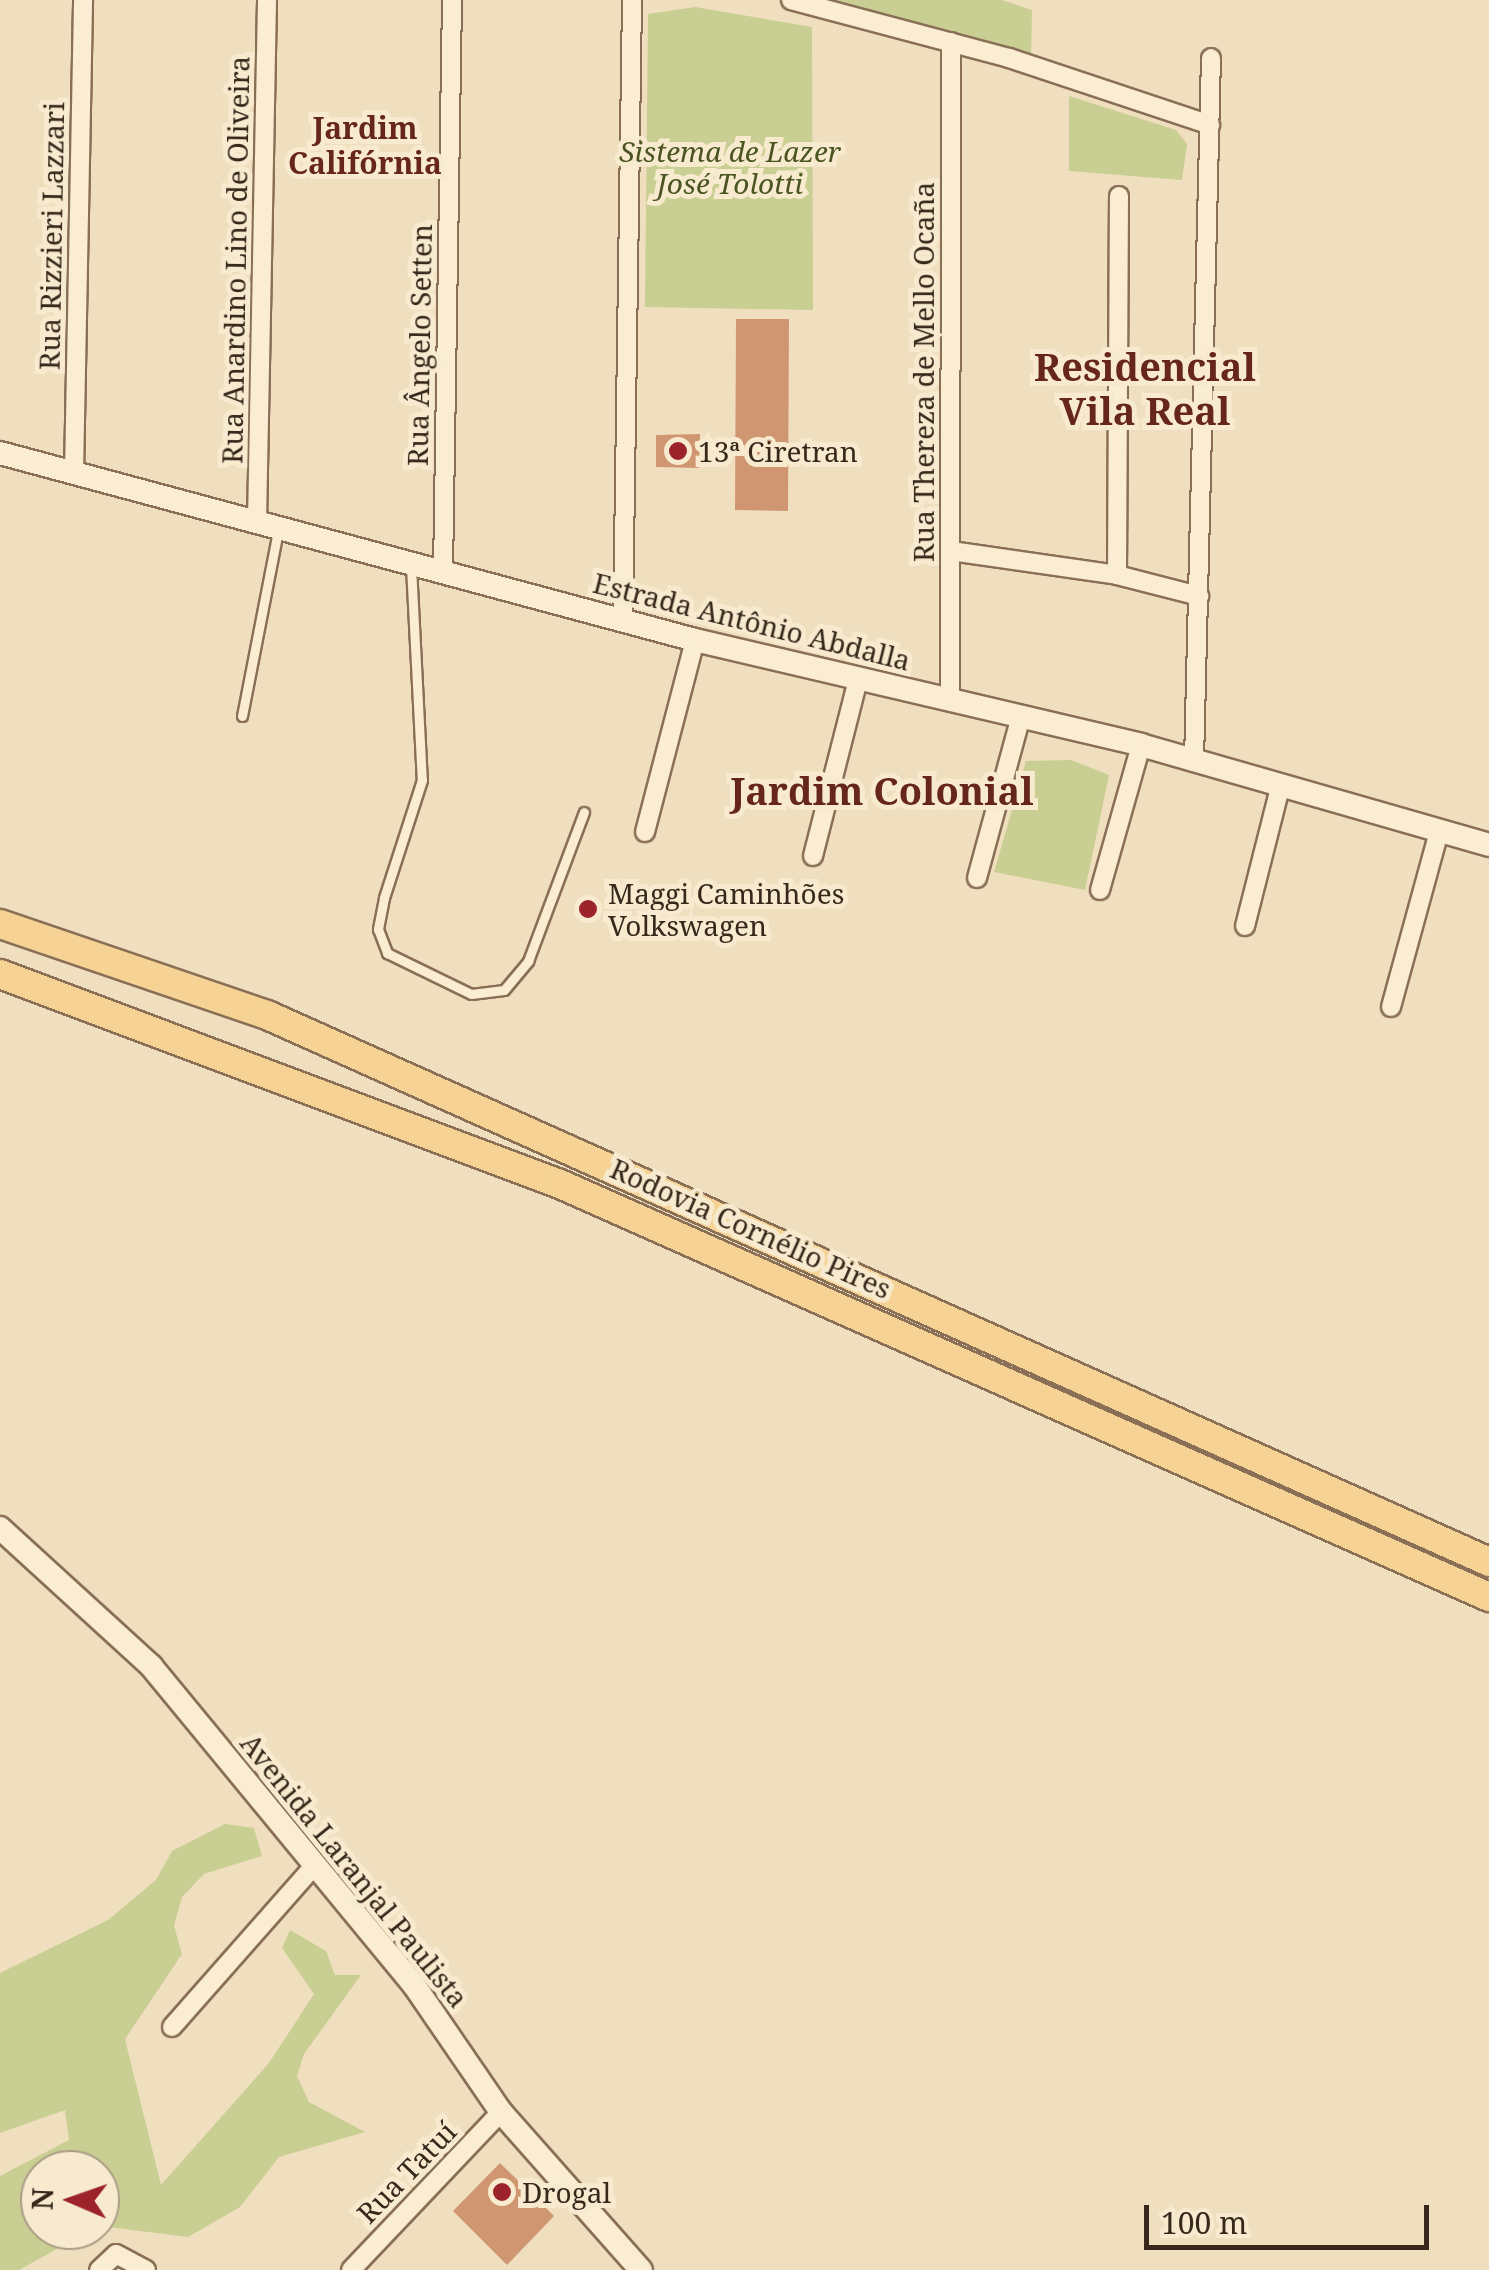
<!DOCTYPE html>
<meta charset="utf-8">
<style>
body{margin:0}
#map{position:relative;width:1489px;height:2270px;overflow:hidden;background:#f0dfbf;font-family:"Noto Serif",serif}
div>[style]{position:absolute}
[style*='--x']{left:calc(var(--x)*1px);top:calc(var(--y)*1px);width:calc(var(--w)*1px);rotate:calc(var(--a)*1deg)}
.green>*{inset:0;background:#c9ce92}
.building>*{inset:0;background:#d09672}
.roads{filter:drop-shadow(2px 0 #896f56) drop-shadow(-2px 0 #896f56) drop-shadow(0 2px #896f56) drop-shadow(0 -2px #896f56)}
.service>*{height:9px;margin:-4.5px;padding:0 4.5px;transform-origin:4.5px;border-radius:4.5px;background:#faedd2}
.minor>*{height:18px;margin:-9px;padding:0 9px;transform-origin:9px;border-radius:9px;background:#faedd2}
.tertiary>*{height:22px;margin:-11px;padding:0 11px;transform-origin:11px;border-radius:11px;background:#faedd2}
.primary>*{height:28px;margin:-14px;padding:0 14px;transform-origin:14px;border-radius:14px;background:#f6d394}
.dots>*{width:28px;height:28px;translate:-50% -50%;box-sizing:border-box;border:5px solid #f7eace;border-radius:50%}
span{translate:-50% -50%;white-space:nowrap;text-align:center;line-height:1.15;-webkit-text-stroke:10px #f7eace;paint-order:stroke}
.park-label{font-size:28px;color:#4a5521;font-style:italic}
.street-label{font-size:28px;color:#38281c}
.poi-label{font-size:28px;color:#38281c}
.left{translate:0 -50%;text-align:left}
.neighbourhood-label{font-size:30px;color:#662619;font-weight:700}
.district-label{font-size:38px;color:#662619;font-weight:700}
.north{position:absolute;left:20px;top:2150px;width:100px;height:100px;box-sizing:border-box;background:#f7eace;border:2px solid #ab9c87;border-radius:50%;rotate:272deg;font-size:28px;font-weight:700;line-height:40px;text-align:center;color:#38281c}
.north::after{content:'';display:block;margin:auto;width:35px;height:45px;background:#9b2329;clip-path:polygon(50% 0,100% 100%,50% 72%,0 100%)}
.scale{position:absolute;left:1144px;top:2205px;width:285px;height:45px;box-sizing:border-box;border:5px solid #38281c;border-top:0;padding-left:12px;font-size:30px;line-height:35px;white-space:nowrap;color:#38281c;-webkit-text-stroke:8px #f7eace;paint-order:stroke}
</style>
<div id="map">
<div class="green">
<i style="clip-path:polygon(819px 0,1002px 0,1032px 10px,1031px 59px)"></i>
<i style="clip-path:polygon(695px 7px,812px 27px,813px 310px,645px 307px,648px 14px)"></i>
<i style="clip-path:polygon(1069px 96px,1176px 130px,1187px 144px,1182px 180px,1069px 171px)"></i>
<i style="clip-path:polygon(1071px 760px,1109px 775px,1085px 890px,994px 872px,1026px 761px)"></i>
<i style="clip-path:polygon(225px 1824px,254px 1828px,262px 1856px,204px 1874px,182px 1897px,174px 1926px,182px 1954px,125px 2039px,161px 2185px,269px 2063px,314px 1994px,282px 1948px,290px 1930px,326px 1951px,335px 1975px,361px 1975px,304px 2054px,297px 2076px,309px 2102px,365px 2132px,279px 2157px,240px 2207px,188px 2237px,100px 2226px,100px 2170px,40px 2170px,40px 2230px,91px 2230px,19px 2270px,0 2270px,0 2176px,69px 2140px,65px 2110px,0 2133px,0 1973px,108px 1920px,156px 1880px,172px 1851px)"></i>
</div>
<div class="building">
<i style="clip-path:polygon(736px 319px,789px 319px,788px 511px,735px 510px)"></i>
<i style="clip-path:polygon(700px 434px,699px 468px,656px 467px,656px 435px)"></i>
<i style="clip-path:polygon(500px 2163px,554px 2216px,507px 2265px,453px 2211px)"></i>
</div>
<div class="roads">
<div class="service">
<i style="--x:411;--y:566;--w:214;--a:87.1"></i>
<i style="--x:422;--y:780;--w:124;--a:107.9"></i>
<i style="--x:384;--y:898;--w:32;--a:101"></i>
<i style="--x:378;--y:929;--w:26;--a:69"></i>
<i style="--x:387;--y:953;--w:93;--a:26"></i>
<i style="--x:471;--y:994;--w:33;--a:-7"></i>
<i style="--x:504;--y:990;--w:38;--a:-50"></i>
<i style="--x:528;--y:961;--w:159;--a:-69.4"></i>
<i style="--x:242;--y:716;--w:188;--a:-79"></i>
</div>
<div class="minor">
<i style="--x:791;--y:0;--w:226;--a:14.9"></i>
<i style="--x:1009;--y:58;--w:212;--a:18.4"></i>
<i style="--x:74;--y:473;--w:473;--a:-88.9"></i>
<i style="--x:257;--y:522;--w:522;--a:-88.9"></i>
<i style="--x:951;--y:551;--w:168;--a:8.2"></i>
<i style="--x:1117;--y:575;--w:85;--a:14.4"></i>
<i style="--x:443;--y:572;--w:572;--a:-89.1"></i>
<i style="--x:1117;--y:575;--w:379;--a:-89.7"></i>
<i style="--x:623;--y:620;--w:620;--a:-89.17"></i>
<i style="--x:950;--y:701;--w:659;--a:-89.91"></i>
<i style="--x:1194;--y:762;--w:704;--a:-88.62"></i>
<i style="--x:645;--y:832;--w:198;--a:-75.4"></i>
<i style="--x:813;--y:856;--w:182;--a:-75.7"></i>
<i style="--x:977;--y:878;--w:164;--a:-74.8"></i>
<i style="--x:1100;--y:890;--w:151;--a:-74.2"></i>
<i style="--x:1245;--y:926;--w:142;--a:-75.8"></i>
<i style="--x:1391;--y:1007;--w:182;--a:-74.7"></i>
<i style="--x:172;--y:2027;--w:216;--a:-48.6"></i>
<i style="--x:99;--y:2270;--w:23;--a:-43"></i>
<i style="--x:116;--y:2254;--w:34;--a:28"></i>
<i style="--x:351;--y:2270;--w:218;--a:-46.5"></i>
</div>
<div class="tertiary">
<i style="--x:0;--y:453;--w:720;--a:15.06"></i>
<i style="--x:695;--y:640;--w:458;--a:13.2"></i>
<i style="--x:1141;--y:745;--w:362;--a:16"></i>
<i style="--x:0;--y:1528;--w:205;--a:42.4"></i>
<i style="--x:151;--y:1666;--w:413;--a:50.5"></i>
<i style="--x:414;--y:1985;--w:154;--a:55.6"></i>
<i style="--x:501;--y:2112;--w:211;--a:48.5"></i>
</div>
<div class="primary">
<i style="--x:0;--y:924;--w:282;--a:18.8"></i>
<i style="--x:267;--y:1015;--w:1339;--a:24.11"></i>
<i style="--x:0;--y:974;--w:598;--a:20.56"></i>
<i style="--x:560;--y:1184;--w:1017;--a:23.97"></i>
</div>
</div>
<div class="dots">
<i style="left:678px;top:451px;background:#9b2329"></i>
<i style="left:588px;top:909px;background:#9b2329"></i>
<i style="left:502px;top:2192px;background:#9b2329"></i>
</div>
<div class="park-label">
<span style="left:730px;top:167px">Sistema de Lazer<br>José Tolotti</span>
</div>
<div class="street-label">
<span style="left:51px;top:236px;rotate:-89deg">Rua Rizzieri Lazzari</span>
<span style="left:235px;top:260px;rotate:-89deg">Rua Anardino Lino de Oliveira</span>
<span style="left:419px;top:345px;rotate:-89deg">Rua Ângelo Setten</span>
<span style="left:923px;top:372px;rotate:-90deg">Rua Thereza de Mello Ocaña</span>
<span style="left:752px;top:621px;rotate:14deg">Estrada Antônio Abdalla</span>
<span style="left:751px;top:1228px;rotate:24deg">Rodovia Cornélio Pires</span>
<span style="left:355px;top:1870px;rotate:51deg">Avenida Laranjal Paulista</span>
<span style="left:406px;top:2172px;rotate:-46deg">Rua Tatuí</span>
</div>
<div class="poi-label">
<span class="left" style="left:698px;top:451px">13ª Ciretran</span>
<span class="left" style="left:608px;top:909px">Maggi Caminhões<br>Volkswagen</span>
<span class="left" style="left:522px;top:2192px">Drogal</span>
</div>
<div class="neighbourhood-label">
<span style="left:365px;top:145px">Jardim<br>Califórnia</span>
</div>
<div class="district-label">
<span style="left:1145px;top:389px">Residencial<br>Vila Real</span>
<span style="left:882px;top:791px">Jardim Colonial</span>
</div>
<div class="north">N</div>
<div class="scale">100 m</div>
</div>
